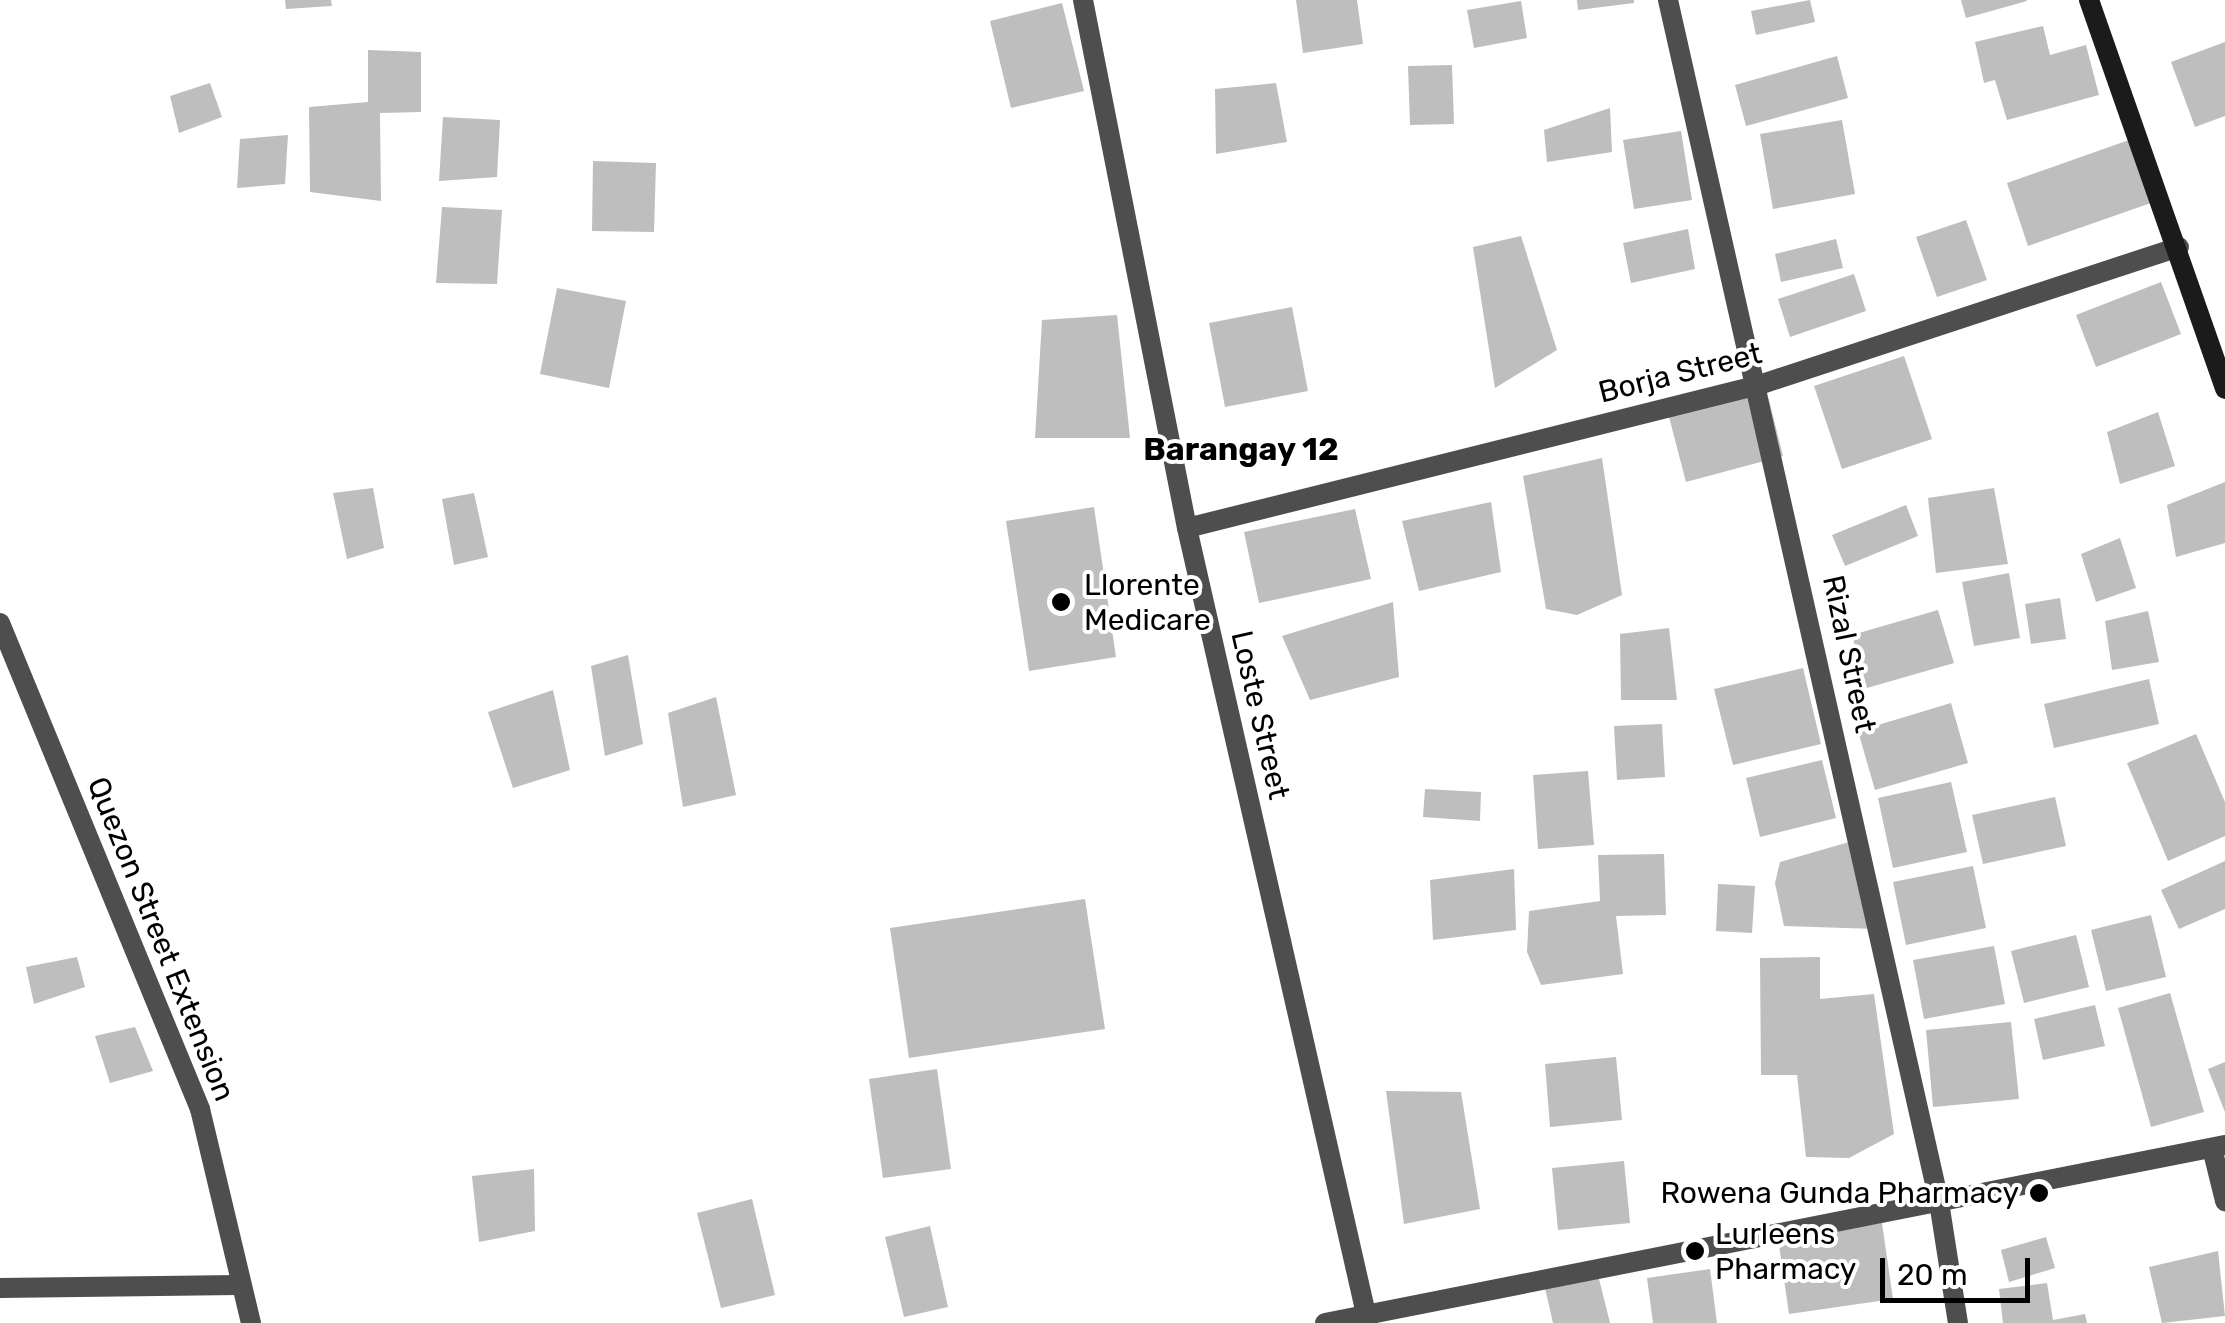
<!DOCTYPE html>
<style>
body{margin:0}
#map{position:relative;width:2225px;height:1323px;overflow:hidden;background:#fff;font-family:Rubik,sans-serif}
div>[style]{position:absolute}
[style*='--x']{left:calc(var(--x)*1px);top:calc(var(--y)*1px);width:calc(var(--w)*1px);rotate:calc(var(--a)*1deg)}
.building>*{inset:0;background:#bebebe}
.street>*{height:20px;margin:-10px;padding:0 10px;transform-origin:10px;border-radius:10px;background:#4e4e4e}
.secondary>*{height:20px;margin:-10px;padding:0 10px;transform-origin:10px;border-radius:10px;background:#1b1b1b}
.dots>*{width:28px;height:28px;translate:-50% -50%;box-sizing:border-box;border:5px solid #fff;border-radius:50%}
span{translate:-50% -50%;white-space:nowrap;text-align:center;line-height:1.15;-webkit-text-stroke:8px #fff;paint-order:stroke}
.street-label{font-size:30px;color:#000}
.poi-label{font-size:30px;color:#000}
.left{translate:0 -50%;text-align:left}
.right{translate:-100% -50%;text-align:right}
.neighbourhood-label{font-size:32px;color:#000;font-weight:700}
.scale{position:absolute;left:1880px;top:1258px;width:150px;height:45px;box-sizing:border-box;border:5px solid #000;border-top:0;padding-left:12px;font-size:30px;line-height:35px;white-space:nowrap;color:#000;-webkit-text-stroke:8px #fff;paint-order:stroke}
</style>
<div id="map">
<div class="building">
<i style="clip-path:polygon(285px 0,331px 0,332px 6px,286px 9px)"></i>
<i style="clip-path:polygon(1296px 0,1357px 0,1363px 44px,1303px 53px)"></i>
<i style="clip-path:polygon(1577px 0,1634px 0,1634px 3px,1578px 10px)"></i>
<i style="clip-path:polygon(1810px 0,1815px 22px,1756px 35px,1751px 11px)"></i>
<i style="clip-path:polygon(1961px 0,2026px 0,2027px 1px,1966px 18px)"></i>
<i style="clip-path:polygon(1521px 1px,1527px 38px,1474px 48px,1467px 10px)"></i>
<i style="clip-path:polygon(1062px 3px,1084px 91px,1011px 108px,990px 21px)"></i>
<i style="clip-path:polygon(2043px 26px,2050px 55px,2086px 45px,2099px 95px,2007px 120px,1995px 80px,1984px 83px,1975px 42px)"></i>
<i style="clip-path:polygon(2225px 42px,2225px 116px,2195px 127px,2171px 62px)"></i>
<i style="clip-path:polygon(368px 50px,421px 52px,421px 112px,380px 113px,381px 201px,310px 192px,309px 107px,368px 102px)"></i>
<i style="clip-path:polygon(1837px 56px,1848px 98px,1746px 126px,1735px 85px)"></i>
<i style="clip-path:polygon(1452px 65px,1454px 124px,1410px 125px,1408px 66px)"></i>
<i style="clip-path:polygon(210px 83px,222px 117px,179px 133px,170px 96px)"></i>
<i style="clip-path:polygon(1276px 83px,1287px 142px,1216px 154px,1215px 89px)"></i>
<i style="clip-path:polygon(1610px 108px,1612px 152px,1547px 162px,1544px 130px)"></i>
<i style="clip-path:polygon(443px 117px,500px 120px,497px 177px,439px 181px)"></i>
<i style="clip-path:polygon(1842px 120px,1855px 194px,1773px 209px,1760px 134px)"></i>
<i style="clip-path:polygon(1681px 131px,1692px 200px,1634px 209px,1623px 140px)"></i>
<i style="clip-path:polygon(288px 135px,285px 184px,237px 188px,240px 139px)"></i>
<i style="clip-path:polygon(2129px 140px,2151px 203px,2028px 246px,2007px 183px)"></i>
<i style="clip-path:polygon(593px 161px,656px 163px,654px 232px,592px 231px)"></i>
<i style="clip-path:polygon(442px 207px,502px 210px,497px 284px,436px 283px)"></i>
<i style="clip-path:polygon(1966px 220px,1987px 280px,1937px 297px,1916px 237px)"></i>
<i style="clip-path:polygon(1688px 229px,1695px 269px,1631px 283px,1623px 243px)"></i>
<i style="clip-path:polygon(1521px 236px,1557px 350px,1495px 388px,1473px 247px)"></i>
<i style="clip-path:polygon(1836px 239px,1843px 268px,1781px 282px,1775px 254px)"></i>
<i style="clip-path:polygon(1854px 274px,1866px 311px,1790px 337px,1778px 299px)"></i>
<i style="clip-path:polygon(2161px 282px,2181px 334px,2096px 367px,2076px 315px)"></i>
<i style="clip-path:polygon(557px 288px,626px 301px,609px 388px,540px 374px)"></i>
<i style="clip-path:polygon(1292px 307px,1308px 391px,1225px 407px,1209px 323px)"></i>
<i style="clip-path:polygon(1117px 315px,1130px 438px,1035px 438px,1042px 320px)"></i>
<i style="clip-path:polygon(1904px 356px,1932px 439px,1842px 469px,1814px 386px)"></i>
<i style="clip-path:polygon(1767px 392px,1783px 456px,1686px 482px,1669px 417px)"></i>
<i style="clip-path:polygon(2158px 412px,2175px 466px,2120px 484px,2107px 432px)"></i>
<i style="clip-path:polygon(1602px 458px,1622px 595px,1577px 615px,1546px 609px,1523px 476px)"></i>
<i style="clip-path:polygon(2225px 482px,2225px 543px,2176px 557px,2167px 505px)"></i>
<i style="clip-path:polygon(373px 488px,384px 548px,347px 559px,333px 493px)"></i>
<i style="clip-path:polygon(1994px 488px,2008px 564px,1936px 573px,1928px 498px)"></i>
<i style="clip-path:polygon(474px 493px,488px 557px,454px 565px,442px 499px)"></i>
<i style="clip-path:polygon(1491px 502px,1501px 572px,1419px 591px,1402px 521px)"></i>
<i style="clip-path:polygon(1906px 505px,1918px 536px,1845px 566px,1832px 535px)"></i>
<i style="clip-path:polygon(1094px 507px,1116px 657px,1029px 671px,1006px 521px)"></i>
<i style="clip-path:polygon(1355px 509px,1371px 579px,1259px 603px,1244px 532px)"></i>
<i style="clip-path:polygon(2120px 538px,2136px 588px,2096px 602px,2081px 554px)"></i>
<i style="clip-path:polygon(2009px 573px,2020px 638px,1974px 646px,1962px 582px)"></i>
<i style="clip-path:polygon(2060px 598px,2066px 639px,2031px 644px,2025px 604px)"></i>
<i style="clip-path:polygon(1393px 602px,1399px 677px,1310px 700px,1282px 636px)"></i>
<i style="clip-path:polygon(1938px 610px,1954px 663px,1867px 688px,1852px 635px)"></i>
<i style="clip-path:polygon(2148px 611px,2159px 662px,2112px 670px,2105px 621px)"></i>
<i style="clip-path:polygon(1669px 628px,1677px 700px,1621px 700px,1620px 634px)"></i>
<i style="clip-path:polygon(628px 655px,643px 744px,605px 756px,591px 666px)"></i>
<i style="clip-path:polygon(1803px 668px,1821px 744px,1733px 765px,1714px 689px)"></i>
<i style="clip-path:polygon(2149px 679px,2159px 724px,2054px 748px,2044px 704px)"></i>
<i style="clip-path:polygon(553px 690px,570px 770px,513px 788px,488px 712px)"></i>
<i style="clip-path:polygon(716px 697px,736px 795px,683px 807px,668px 713px)"></i>
<i style="clip-path:polygon(1951px 703px,1968px 763px,1875px 790px,1858px 731px)"></i>
<i style="clip-path:polygon(1662px 724px,1665px 777px,1617px 780px,1614px 726px)"></i>
<i style="clip-path:polygon(2196px 734px,2225px 802px,2225px 836px,2168px 861px,2127px 763px)"></i>
<i style="clip-path:polygon(1822px 760px,1836px 818px,1760px 837px,1746px 778px)"></i>
<i style="clip-path:polygon(1588px 771px,1594px 845px,1538px 849px,1533px 775px)"></i>
<i style="clip-path:polygon(1951px 782px,1967px 852px,1893px 868px,1878px 798px)"></i>
<i style="clip-path:polygon(1425px 789px,1481px 792px,1480px 821px,1423px 817px)"></i>
<i style="clip-path:polygon(2055px 797px,2066px 846px,1983px 864px,1972px 815px)"></i>
<i style="clip-path:polygon(1856px 840px,1876px 929px,1784px 926px,1775px 883px,1780px 862px)"></i>
<i style="clip-path:polygon(1664px 854px,1666px 915px,1616px 916px,1623px 974px,1541px 985px,1527px 952px,1529px 911px,1600px 901px,1598px 855px)"></i>
<i style="clip-path:polygon(2225px 861px,2225px 909px,2179px 929px,2161px 890px)"></i>
<i style="clip-path:polygon(1973px 866px,1986px 928px,1906px 945px,1893px 882px)"></i>
<i style="clip-path:polygon(1514px 869px,1516px 930px,1433px 940px,1430px 880px)"></i>
<i style="clip-path:polygon(1718px 884px,1755px 886px,1752px 933px,1716px 931px)"></i>
<i style="clip-path:polygon(1085px 899px,1105px 1029px,909px 1058px,890px 928px)"></i>
<i style="clip-path:polygon(2151px 915px,2166px 977px,2106px 991px,2091px 930px)"></i>
<i style="clip-path:polygon(2076px 935px,2089px 987px,2024px 1003px,2011px 951px)"></i>
<i style="clip-path:polygon(1994px 946px,2005px 1004px,1924px 1019px,1913px 960px)"></i>
<i style="clip-path:polygon(77px 957px,85px 987px,34px 1004px,26px 967px)"></i>
<i style="clip-path:polygon(1820px 957px,1820px 999px,1874px 994px,1894px 1134px,1849px 1158px,1806px 1157px,1797px 1075px,1761px 1075px,1760px 958px)"></i>
<i style="clip-path:polygon(2170px 993px,2204px 1112px,2151px 1127px,2118px 1008px)"></i>
<i style="clip-path:polygon(2095px 1005px,2105px 1046px,2043px 1060px,2034px 1019px)"></i>
<i style="clip-path:polygon(2011px 1022px,2019px 1099px,1933px 1107px,1926px 1030px)"></i>
<i style="clip-path:polygon(135px 1027px,153px 1071px,110px 1083px,95px 1036px)"></i>
<i style="clip-path:polygon(1616px 1057px,1622px 1120px,1550px 1127px,1545px 1064px)"></i>
<i style="clip-path:polygon(2225px 1062px,2225px 1112px,2208px 1069px)"></i>
<i style="clip-path:polygon(937px 1069px,951px 1169px,883px 1178px,869px 1079px)"></i>
<i style="clip-path:polygon(1386px 1091px,1461px 1092px,1480px 1209px,1404px 1224px)"></i>
<i style="clip-path:polygon(1624px 1161px,1630px 1223px,1558px 1230px,1552px 1168px)"></i>
<i style="clip-path:polygon(534px 1169px,535px 1231px,479px 1242px,472px 1176px)"></i>
<i style="clip-path:polygon(752px 1199px,775px 1295px,721px 1308px,697px 1213px)"></i>
<i style="clip-path:polygon(1882px 1223px,1893px 1299px,1789px 1314px,1778px 1238px)"></i>
<i style="clip-path:polygon(930px 1226px,948px 1307px,904px 1317px,885px 1237px)"></i>
<i style="clip-path:polygon(2046px 1237px,2055px 1268px,2009px 1282px,2001px 1250px)"></i>
<i style="clip-path:polygon(2218px 1251px,2225px 1316px,2162px 1323px,2149px 1267px)"></i>
<i style="clip-path:polygon(1710px 1269px,1717px 1323px,1653px 1323px,1647px 1278px)"></i>
<i style="clip-path:polygon(1597px 1271px,1610px 1323px,1553px 1323px,1544px 1284px)"></i>
<i style="clip-path:polygon(2047px 1283px,2053px 1320px,2085px 1314px,2087px 1323px,2003px 1323px,1999px 1289px)"></i>
</div>
<div class="street">
<i style="--x:1083;--y:0;--w:538;--a:78.86"></i>
<i style="--x:1187;--y:528;--w:815;--a:77.17"></i>
<i style="--x:1668;--y:0;--w:1232;--a:77.29"></i>
<i style="--x:1939;--y:1202;--w:122;--a:81.1"></i>
<i style="--x:1187;--y:528;--w:590;--a:-14.04"></i>
<i style="--x:1759;--y:385;--w:442;--a:-18.2"></i>
<i style="--x:0;--y:623;--w:526;--a:67.63"></i>
<i style="--x:200;--y:1109;--w:220;--a:76.6"></i>
<i style="--x:2212;--y:1148;--w:55;--a:76.2"></i>
<i style="--x:0;--y:1288;--w:238;--a:-0.7"></i>
<i style="--x:1325;--y:1323;--w:917;--a:-11.19"></i>
</div>
<div class="secondary">
<i style="--x:2089;--y:0;--w:412;--a:70.7"></i>
</div>
<div class="dots">
<i style="left:1061px;top:602px;background:#000"></i>
<i style="left:2039px;top:1193px;background:#000"></i>
<i style="left:1695px;top:1251px;background:#000"></i>
</div>
<div class="street-label">
<span style="left:1680px;top:373px;rotate:-14deg">Borja Street</span>
<span style="left:1849px;top:654px;rotate:78deg">Rizal Street</span>
<span style="left:1260px;top:715px;rotate:77deg">Loste Street</span>
<span style="left:161px;top:939px;rotate:68deg">Quezon Street Extension</span>
</div>
<div class="poi-label">
<span class="left" style="left:1084px;top:602px">Llorente<br>Medicare</span>
<span class="right" style="left:2019px;top:1193px">Rowena Gunda Pharmacy</span>
<span class="left" style="left:1715px;top:1251px">Lurleens<br>Pharmacy</span>
</div>
<div class="neighbourhood-label">
<span style="left:1241px;top:449px">Barangay 12</span>
</div>
<div class="scale">20 m</div>
</div>
